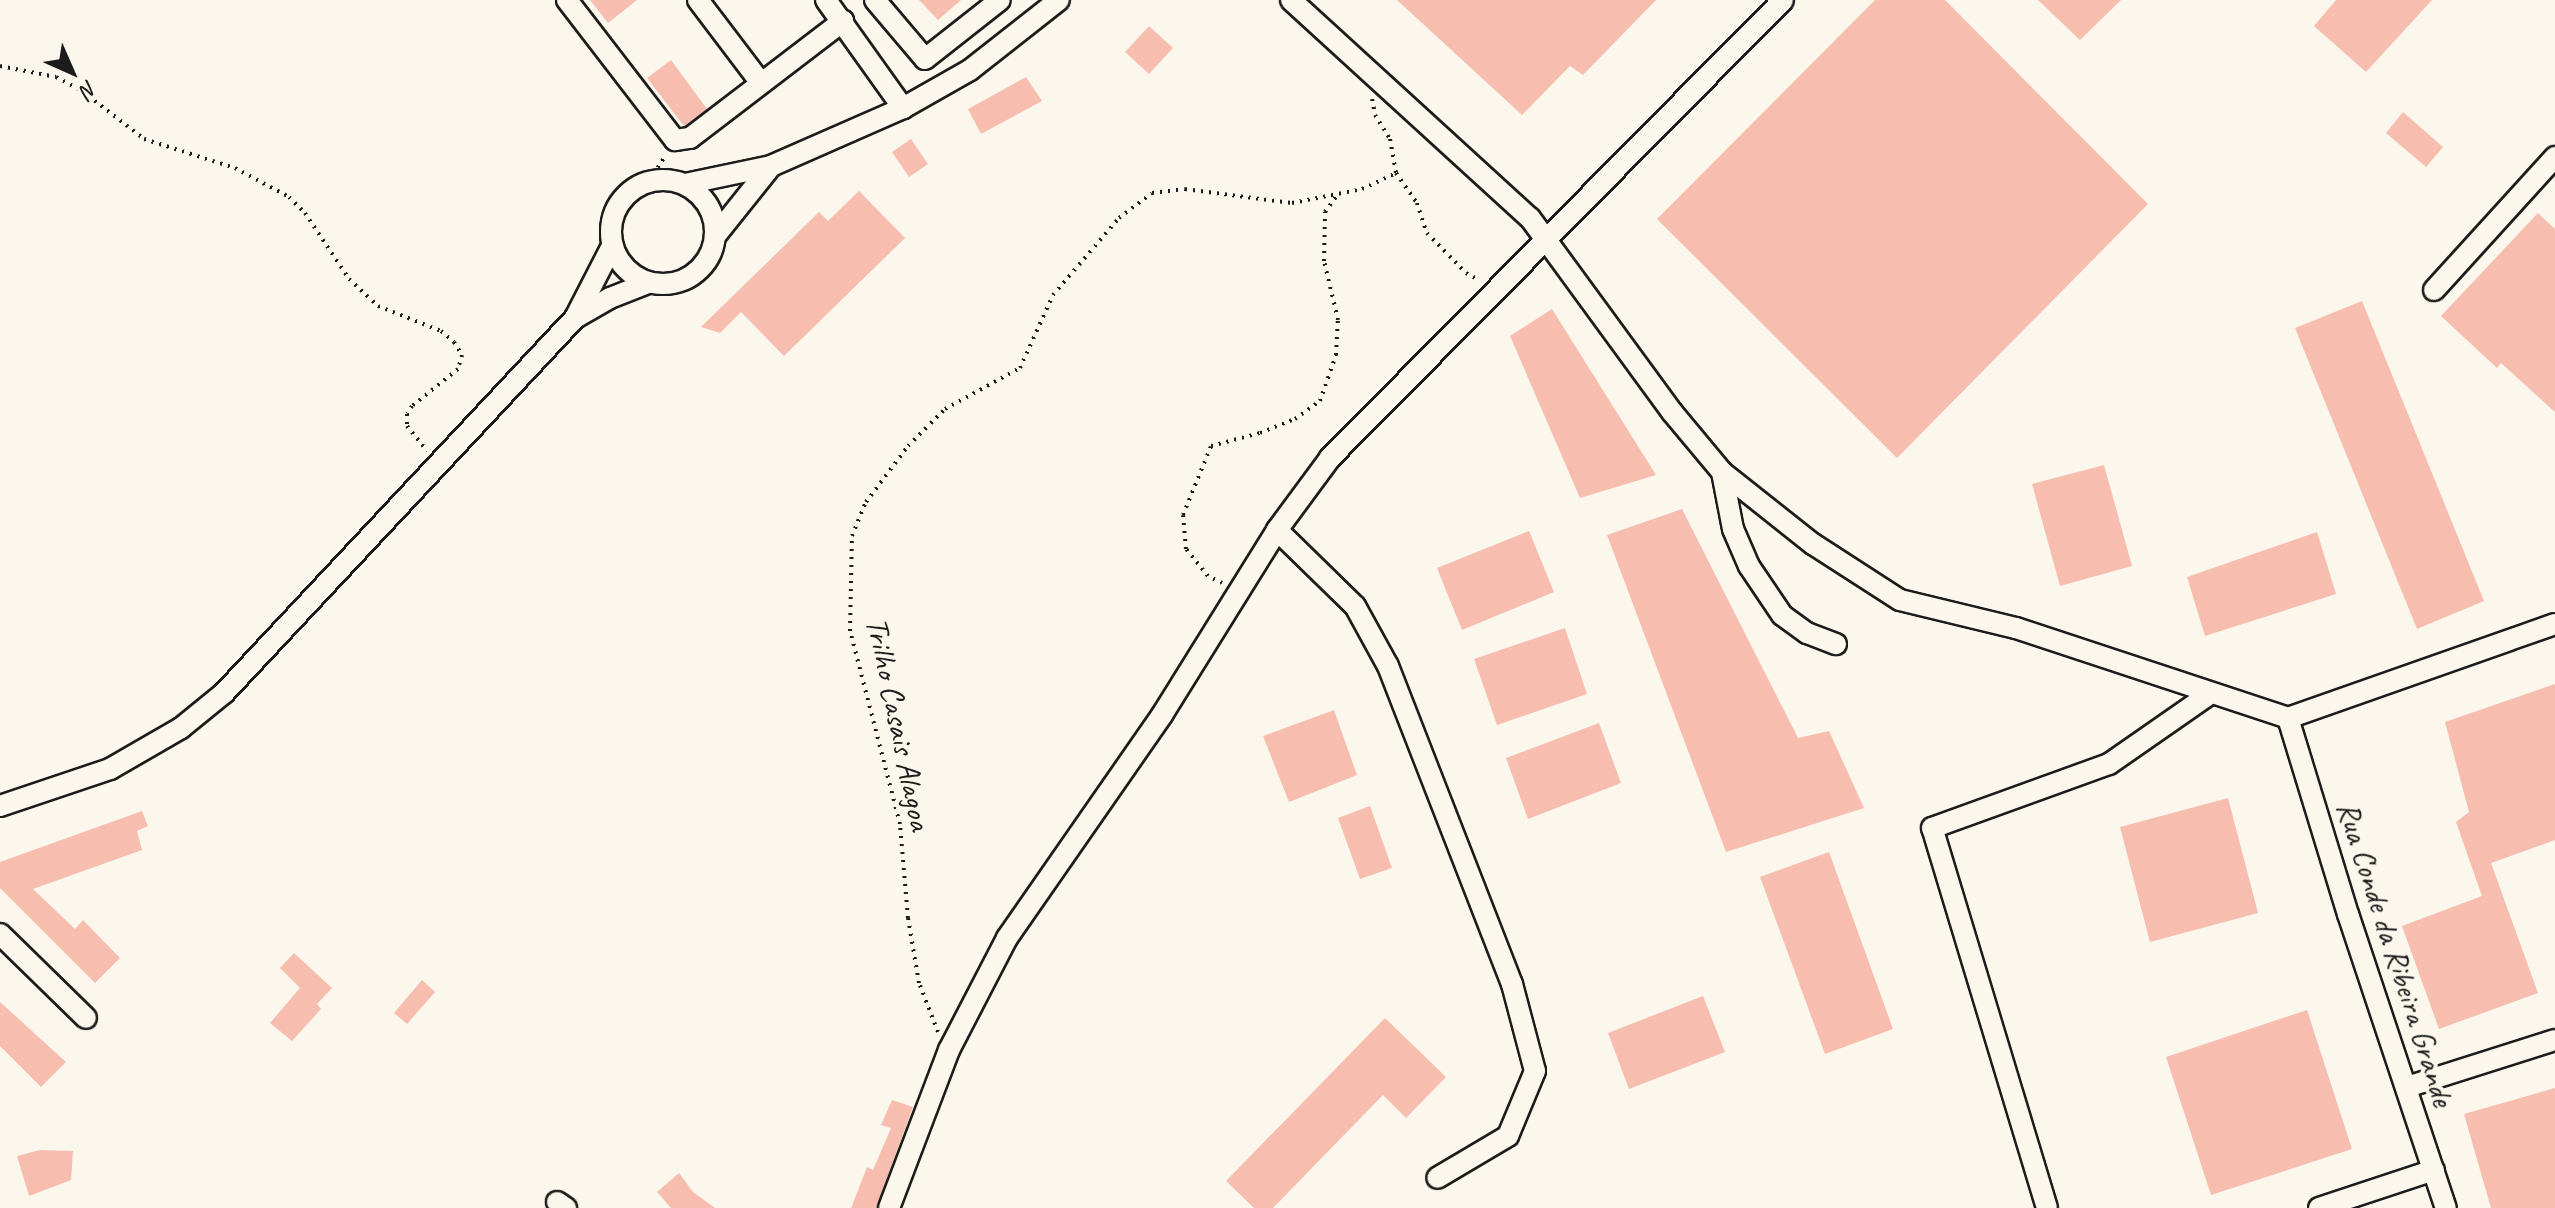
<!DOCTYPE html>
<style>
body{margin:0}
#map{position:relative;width:2555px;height:1208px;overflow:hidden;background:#fbf7ec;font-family:Caveat,sans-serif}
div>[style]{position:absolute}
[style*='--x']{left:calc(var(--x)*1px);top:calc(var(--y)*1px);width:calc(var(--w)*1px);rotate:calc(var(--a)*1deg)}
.building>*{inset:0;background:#f7beb0}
.path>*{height:4px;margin-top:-2px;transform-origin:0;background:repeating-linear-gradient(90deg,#1c1c1c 0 2px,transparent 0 8px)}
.roads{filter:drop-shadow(2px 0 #1c1c1c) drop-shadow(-2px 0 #1c1c1c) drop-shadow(0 2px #1c1c1c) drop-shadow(0 -2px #1c1c1c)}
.minor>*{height:20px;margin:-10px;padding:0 10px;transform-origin:10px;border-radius:10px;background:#fbf7ec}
.minor>.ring{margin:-10px;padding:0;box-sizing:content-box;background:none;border:20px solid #fbf7ec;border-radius:50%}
span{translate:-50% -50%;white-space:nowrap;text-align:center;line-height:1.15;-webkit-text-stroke:8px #fbf7ec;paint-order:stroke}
.street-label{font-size:32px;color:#1c1c1c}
.north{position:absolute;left:32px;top:32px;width:80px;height:80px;-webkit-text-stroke:6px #fbf7ec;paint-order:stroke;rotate:135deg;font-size:22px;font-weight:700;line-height:32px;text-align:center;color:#1c1c1c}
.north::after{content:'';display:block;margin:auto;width:28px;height:36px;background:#1c1c1c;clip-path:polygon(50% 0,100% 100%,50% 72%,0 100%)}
</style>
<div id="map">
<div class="building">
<i style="clip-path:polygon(590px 0,637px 0,608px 23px)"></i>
<i style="clip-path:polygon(919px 0,961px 0,938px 20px)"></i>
<i style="clip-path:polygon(1397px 0,1656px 0,1583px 75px,1570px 66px,1522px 115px)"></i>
<i style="clip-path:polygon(1875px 0,1945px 0,2148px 204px,1897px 458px,1657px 219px)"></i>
<i style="clip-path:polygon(2038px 0,2121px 0,2080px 40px)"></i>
<i style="clip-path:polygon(2336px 0,2432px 0,2366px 72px,2314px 26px)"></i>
<i style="clip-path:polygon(1149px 26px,1173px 48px,1149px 74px,1125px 52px)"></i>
<i style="clip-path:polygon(671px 60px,707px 109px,684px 126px,647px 78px)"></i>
<i style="clip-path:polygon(1026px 77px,1042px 101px,981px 134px,968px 109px)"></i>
<i style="clip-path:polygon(2403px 112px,2443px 147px,2426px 167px,2386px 133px)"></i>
<i style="clip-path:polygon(911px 139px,928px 164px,909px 177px,892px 152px)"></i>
<i style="clip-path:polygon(859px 191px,905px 238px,784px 356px,741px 312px,720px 333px,701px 327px,819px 212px,828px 221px)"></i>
<i style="clip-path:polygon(2538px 213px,2555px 229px,2555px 412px,2501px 363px,2497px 368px,2441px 316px)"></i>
<i style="clip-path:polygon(2362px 301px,2484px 601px,2417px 629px,2295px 328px)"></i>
<i style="clip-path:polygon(1552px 309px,1656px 475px,1580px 498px,1510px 336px)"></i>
<i style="clip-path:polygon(2104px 465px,2132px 566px,2060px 586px,2032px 484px)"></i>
<i style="clip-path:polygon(1682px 509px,1798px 738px,1829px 731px,1864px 808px,1726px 852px,1607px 535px)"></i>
<i style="clip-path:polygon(1529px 531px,1554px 592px,1462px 630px,1437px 568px)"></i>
<i style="clip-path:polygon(2317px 532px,2336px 594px,2205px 636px,2187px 577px)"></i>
<i style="clip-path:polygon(1565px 628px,1587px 694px,1497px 725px,1474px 659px)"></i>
<i style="clip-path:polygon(2555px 684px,2555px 840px,2491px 863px,2538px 993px,2439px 1029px,2402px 926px,2482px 896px,2456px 822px,2469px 812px,2445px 722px)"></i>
<i style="clip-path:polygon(1334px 710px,1357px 775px,1289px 802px,1263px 736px)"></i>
<i style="clip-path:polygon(1599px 723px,1621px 783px,1528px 819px,1506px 758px)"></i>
<i style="clip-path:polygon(2228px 798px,2258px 913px,2150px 942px,2120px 827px)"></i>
<i style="clip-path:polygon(1370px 806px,1392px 868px,1360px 879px,1338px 818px)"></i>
<i style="clip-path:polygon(142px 811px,148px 826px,137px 831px,142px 850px,33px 889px,75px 929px,83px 920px,120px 958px,95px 983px,0 888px,0 862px)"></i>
<i style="clip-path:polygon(1829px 852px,1893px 1029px,1825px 1054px,1760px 877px)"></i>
<i style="clip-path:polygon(294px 953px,332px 988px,317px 1004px,321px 1009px,292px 1041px,270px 1023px,300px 988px,280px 968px)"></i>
<i style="clip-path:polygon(422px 980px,435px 992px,407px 1024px,394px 1013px)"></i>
<i style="clip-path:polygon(1703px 996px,1725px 1052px,1629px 1089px,1608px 1033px)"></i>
<i style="clip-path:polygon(0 1002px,66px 1062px,41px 1087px,0 1046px)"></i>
<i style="clip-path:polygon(2307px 1010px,2352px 1149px,2211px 1195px,2166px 1057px)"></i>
<i style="clip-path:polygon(1385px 1018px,1446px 1077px,1406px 1118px,1383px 1095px,1273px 1208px,1254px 1208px,1226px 1181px)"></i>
<i style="clip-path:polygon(2555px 1088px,2555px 1208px,2491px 1208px,2464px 1114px)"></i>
<i style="clip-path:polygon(892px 1100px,913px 1107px,876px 1208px,851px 1208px,867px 1167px,873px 1170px,891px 1128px,881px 1125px)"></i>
<i style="clip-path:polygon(40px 1150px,73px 1151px,71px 1180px,29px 1196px,17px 1156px)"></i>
<i style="clip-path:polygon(679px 1173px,693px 1192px,715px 1208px,671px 1208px,657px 1192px)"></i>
</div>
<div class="path">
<i style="--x:0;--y:66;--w:57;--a:11.1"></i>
<i style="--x:56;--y:77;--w:30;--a:28"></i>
<i style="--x:82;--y:91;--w:78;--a:37.7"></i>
<i style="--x:144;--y:139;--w:96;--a:17.7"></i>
<i style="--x:235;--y:168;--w:61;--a:28.2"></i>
<i style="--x:289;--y:197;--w:23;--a:45"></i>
<i style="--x:305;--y:213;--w:79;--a:56.3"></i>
<i style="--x:349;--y:279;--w:40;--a:43"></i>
<i style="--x:378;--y:306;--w:68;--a:21.6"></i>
<i style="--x:441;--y:331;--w:17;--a:40"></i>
<i style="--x:454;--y:342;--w:15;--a:58"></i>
<i style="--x:462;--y:355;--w:15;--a:106"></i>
<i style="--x:458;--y:369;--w:59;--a:141.2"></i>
<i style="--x:412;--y:406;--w:9;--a:122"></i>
<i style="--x:407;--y:414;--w:12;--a:90"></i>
<i style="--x:407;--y:426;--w:32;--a:51"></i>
<i style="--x:1372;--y:99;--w:16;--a:79"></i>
<i style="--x:1375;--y:115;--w:28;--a:58"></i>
<i style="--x:1390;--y:139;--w:35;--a:80"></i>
<i style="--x:1396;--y:173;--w:37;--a:55"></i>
<i style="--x:1417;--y:203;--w:32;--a:72"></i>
<i style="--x:1427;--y:233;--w:56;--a:45.7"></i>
<i style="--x:1466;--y:273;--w:15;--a:28"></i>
<i style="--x:649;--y:181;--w:30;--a:-57"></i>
<i style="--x:1222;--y:583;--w:16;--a:-153"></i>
<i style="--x:1208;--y:576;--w:35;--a:-129"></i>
<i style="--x:1186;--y:549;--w:34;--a:-95"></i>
<i style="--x:1183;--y:515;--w:74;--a:-67.9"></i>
<i style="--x:1211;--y:446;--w:51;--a:-14.9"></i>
<i style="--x:1260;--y:433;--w:38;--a:-22"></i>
<i style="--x:1295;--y:419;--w:31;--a:-36"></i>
<i style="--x:1320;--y:401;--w:49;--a:-70.8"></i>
<i style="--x:1336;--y:355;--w:35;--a:-87"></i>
<i style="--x:1338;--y:320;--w:61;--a:-103.3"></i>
<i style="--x:1324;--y:261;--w:49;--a:-88.8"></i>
<i style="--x:1325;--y:212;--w:24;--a:-54"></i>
<i style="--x:938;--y:1032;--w:53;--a:-111.2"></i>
<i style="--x:919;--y:983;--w:66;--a:-99.6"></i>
<i style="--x:908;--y:918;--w:94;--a:-94.9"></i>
<i style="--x:900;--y:824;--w:199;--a:-104.5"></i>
<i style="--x:850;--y:631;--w:95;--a:-88.8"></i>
<i style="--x:852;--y:536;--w:37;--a:-68"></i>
<i style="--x:866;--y:502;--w:70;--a:-53.1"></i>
<i style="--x:908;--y:446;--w:52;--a:-45"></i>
<i style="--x:945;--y:409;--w:85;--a:-28.7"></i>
<i style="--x:1020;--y:368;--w:80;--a:-65.7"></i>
<i style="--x:1053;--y:295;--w:101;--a:-49.4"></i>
<i style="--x:1119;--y:218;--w:41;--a:-37.1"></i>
<i style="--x:1152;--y:193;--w:33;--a:-7"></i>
<i style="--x:1185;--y:189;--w:108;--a:7.5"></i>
<i style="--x:1292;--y:203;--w:71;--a:-11.3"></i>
<i style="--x:1362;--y:189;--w:38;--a:-25"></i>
</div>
<div class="roads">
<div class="minor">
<i style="--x:567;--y:0;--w:177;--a:52.4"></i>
<i style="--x:675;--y:140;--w:15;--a:-8"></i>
<i style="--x:690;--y:138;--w:193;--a:-37.4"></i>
<i style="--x:698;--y:0;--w:104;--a:52.8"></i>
<i style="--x:826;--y:0;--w:133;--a:54.5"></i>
<i style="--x:875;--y:0;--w:77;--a:49.7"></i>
<i style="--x:925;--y:59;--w:95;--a:-38.2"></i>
<i style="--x:1291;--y:0;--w:323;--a:42.4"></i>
<i style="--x:1530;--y:218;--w:240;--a:53.8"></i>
<i style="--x:1672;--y:412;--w:78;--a:50.2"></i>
<i style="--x:1722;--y:472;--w:116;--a:38.4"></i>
<i style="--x:1813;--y:544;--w:103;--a:32.8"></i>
<i style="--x:1900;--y:600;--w:119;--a:13.6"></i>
<i style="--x:2016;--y:628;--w:287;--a:18.3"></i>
<i style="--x:2288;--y:718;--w:283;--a:-19.4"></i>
<i class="ring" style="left:611px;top:180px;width:84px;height:84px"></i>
<i style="--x:685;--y:184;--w:88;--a:-11.8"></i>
<i style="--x:771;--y:166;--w:144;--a:-23.7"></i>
<i style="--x:903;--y:108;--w:77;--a:-29.6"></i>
<i style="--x:970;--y:70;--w:113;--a:-38.2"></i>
<i style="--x:716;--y:235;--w:88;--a:-51.4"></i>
<i style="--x:2434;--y:290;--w:180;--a:-47.7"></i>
<i style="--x:575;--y:318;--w:40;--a:-29.7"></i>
<i style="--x:610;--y:298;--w:41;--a:-21.5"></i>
<i style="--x:1722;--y:472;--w:58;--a:79.1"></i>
<i style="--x:1733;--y:529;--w:40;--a:66.6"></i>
<i style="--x:1749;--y:566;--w:59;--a:56"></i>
<i style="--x:1782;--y:615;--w:31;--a:36"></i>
<i style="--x:1807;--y:633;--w:31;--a:21"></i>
<i style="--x:1277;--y:530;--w:109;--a:44.3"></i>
<i style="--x:1355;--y:606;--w:68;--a:61.2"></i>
<i style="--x:1388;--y:666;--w:341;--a:68.7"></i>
<i style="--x:1512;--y:984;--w:90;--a:75.2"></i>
<i style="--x:1535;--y:1071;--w:70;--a:112.6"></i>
<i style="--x:1508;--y:1136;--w:82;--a:149.4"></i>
<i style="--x:2288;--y:718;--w:205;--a:73"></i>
<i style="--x:2348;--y:914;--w:310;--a:71.6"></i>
<i style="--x:0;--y:806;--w:116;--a:-18.6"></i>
<i style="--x:110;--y:769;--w:82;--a:-30"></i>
<i style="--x:181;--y:728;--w:55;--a:-39.1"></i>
<i style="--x:224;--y:693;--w:514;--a:-46.89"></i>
<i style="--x:575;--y:318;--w:81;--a:-62.8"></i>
<i style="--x:0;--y:934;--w:120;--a:44.3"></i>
<i style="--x:2407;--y:1087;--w:155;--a:-17.6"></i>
<i style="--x:557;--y:1202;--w:11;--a:34"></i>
<i style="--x:889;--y:1208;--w:169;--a:-69.2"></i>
<i style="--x:949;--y:1050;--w:126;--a:-62.6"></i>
<i style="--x:1007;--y:938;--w:272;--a:-55.2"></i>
<i style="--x:1162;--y:715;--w:218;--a:-58.1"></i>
<i style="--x:1277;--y:530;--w:89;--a:-53.6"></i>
<i style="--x:1330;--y:458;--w:644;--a:-45.31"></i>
<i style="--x:2047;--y:1208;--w:397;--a:-106.8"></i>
<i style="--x:1932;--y:828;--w:188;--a:-19.9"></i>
<i style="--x:2109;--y:764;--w:124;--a:-34.8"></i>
<i style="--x:2319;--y:1208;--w:121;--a:-18.3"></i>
</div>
</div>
<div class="street-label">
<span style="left:898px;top:724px;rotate:78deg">Trilho Casais Alagoa</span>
<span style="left:2395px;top:954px;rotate:72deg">Rua Conde da Ribeira Grande</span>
</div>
<div class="north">N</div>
</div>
